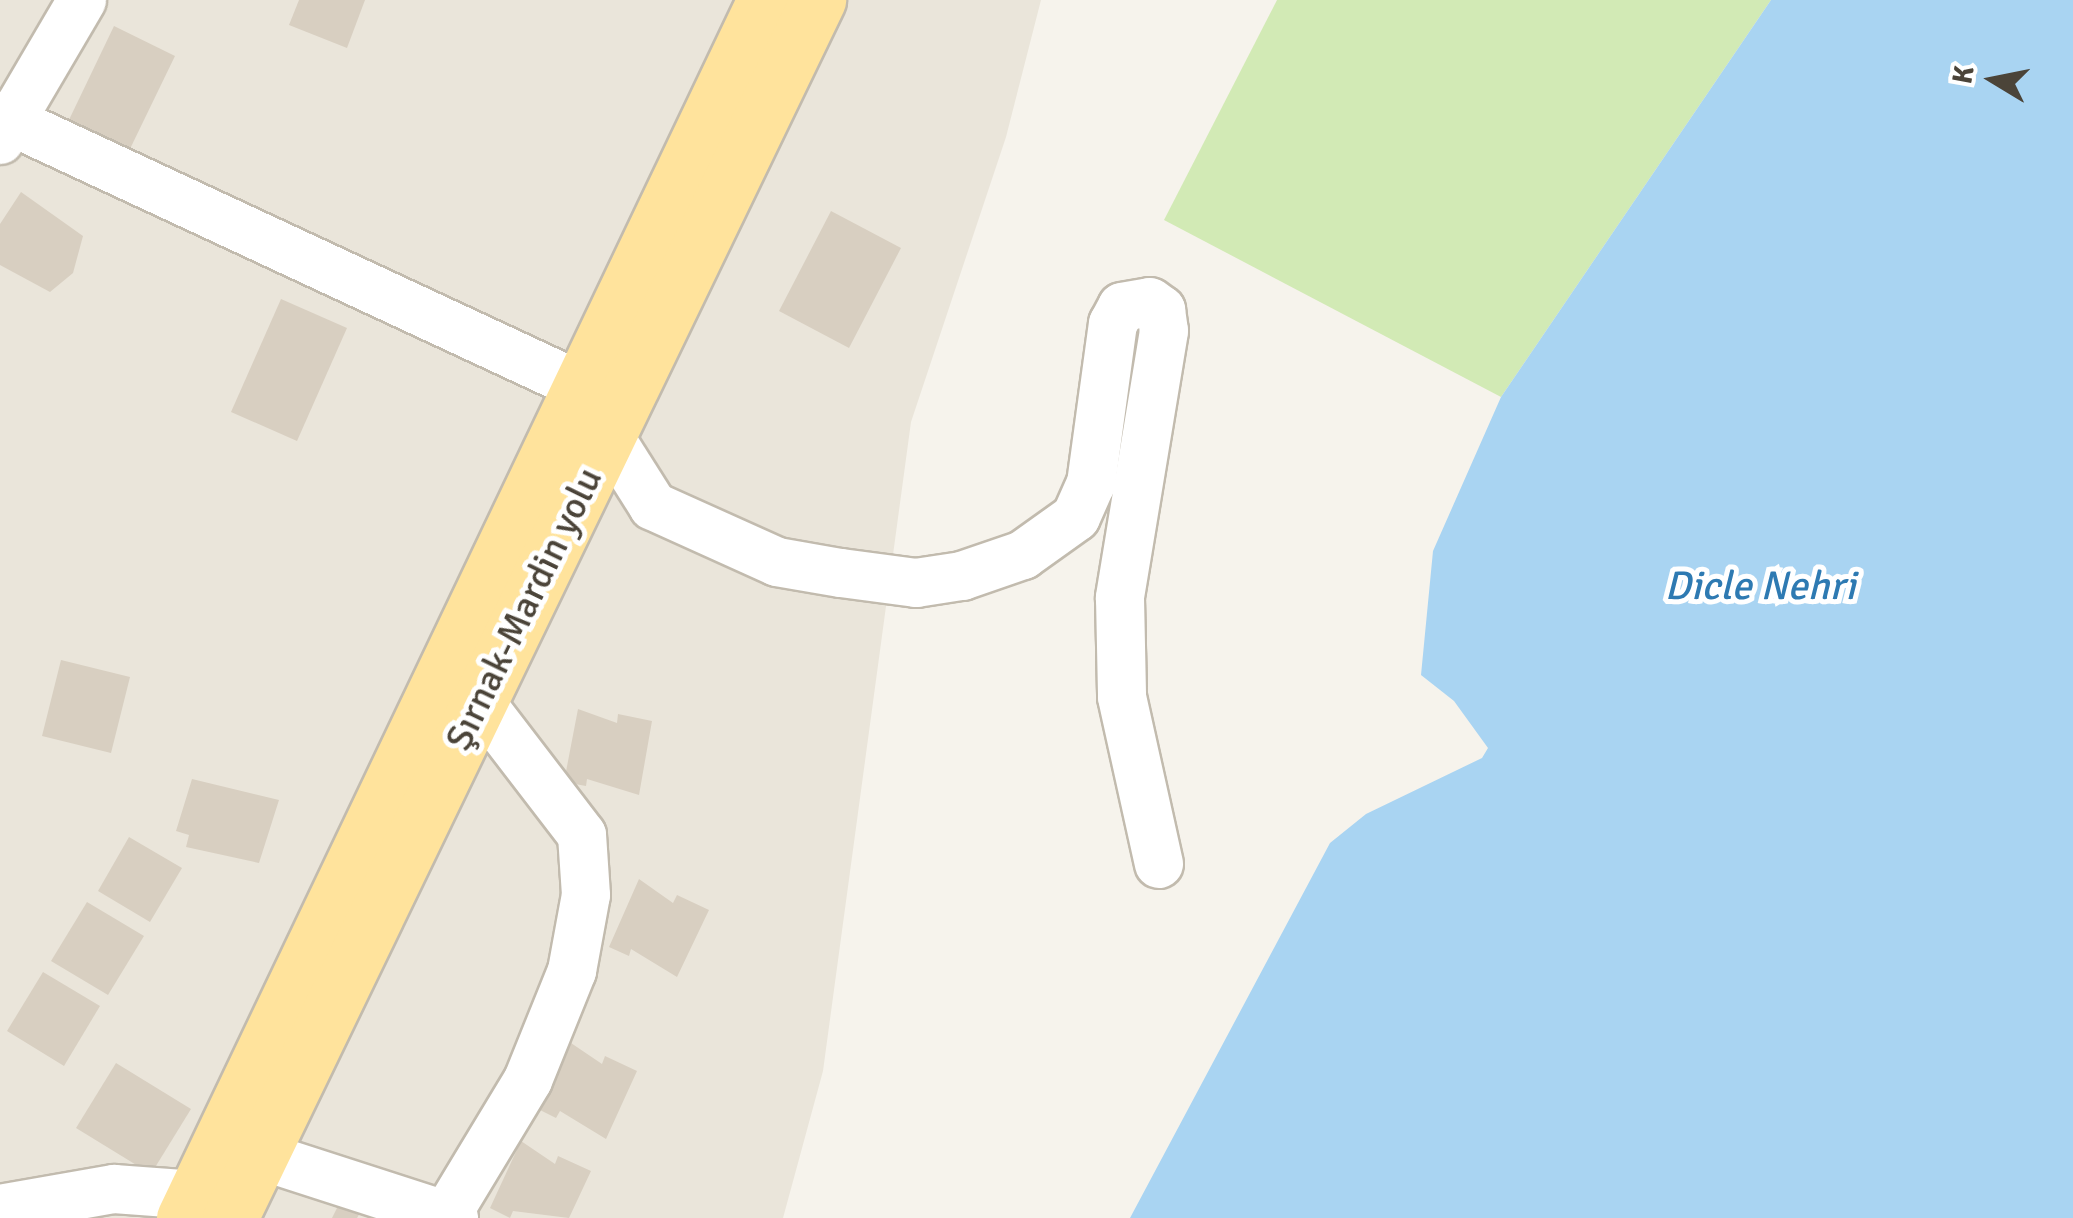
<!DOCTYPE html>
<meta charset="utf-8">
<style>
body{margin:0}
#map{position:relative;width:2073px;height:1218px;overflow:hidden;background:#f6f3ec;font-family:Signika,sans-serif}
div>[style]{position:absolute}
[style*='--x']{left:calc(var(--x)*1px);top:calc(var(--y)*1px);width:calc(var(--w)*1px);rotate:calc(var(--a)*1deg)}
.residential>*{inset:0;background:#eae5da}
.green>*{inset:0;background:#d2eab5}
.water>*{inset:0;background:#a9d4f2}
.building>*{inset:0;background:#d8cfc1}
.roads{filter:drop-shadow(2px 0 #c2bbae) drop-shadow(-2px 0 #c2bbae) drop-shadow(0 2px #c2bbae) drop-shadow(0 -2px #c2bbae)}
.minor>*{height:48px;margin:-24px;padding:0 24px;transform-origin:24px;border-radius:24px;background:#fff}
.major>*{height:55px;margin:-27.5px;padding:0 27.5px;transform-origin:27.5px;border-radius:27.5px;background:#ffe39c}
span{translate:-50% -50%;white-space:nowrap;text-align:center;line-height:1.15;-webkit-text-stroke:10px #fff;paint-order:stroke}
.street-label{font-size:38px;color:#4b4439}
.water-label{font-size:40px;color:#2e7ab2;font-style:italic}
.north{position:absolute;left:1943px;top:30px;width:100px;height:100px;-webkit-text-stroke:8px #fff;paint-order:stroke;rotate:280deg;font-size:28px;font-weight:700;line-height:40px;text-align:center;color:#4b4439}
.north::after{content:'';display:block;margin:auto;width:35px;height:45px;background:#4b4439;clip-path:polygon(50% 0,100% 100%,50% 72%,0 100%)}
</style>
<div id="map">
<div class="residential">
<i style="clip-path:polygon(0 0,1041px 0,1006px 137px,911px 422px,823px 1071px,783px 1218px,0 1218px)"></i>
</div>
<div class="green">
<i style="clip-path:polygon(1277px 0,1771px 0,1501px 397px,1164px 220px)"></i>
</div>
<div class="water">
<i style="clip-path:polygon(1771px 0,2073px 0,2073px 1218px,1130px 1218px,1330px 843px,1366px 814px,1482px 758px,1488px 748px,1454px 701px,1421px 675px,1433px 551px,1501px 397px)"></i>
</div>
<div class="building">
<i style="clip-path:polygon(299px 0,365px 0,347px 48px,289px 25px)"></i>
<i style="clip-path:polygon(114px 26px,175px 56px,128px 153px,67px 124px)"></i>
<i style="clip-path:polygon(21px 192px,83px 236px,73px 273px,50px 292px,0 265px,0 224px)"></i>
<i style="clip-path:polygon(831px 211px,901px 248px,849px 348px,779px 311px)"></i>
<i style="clip-path:polygon(281px 299px,347px 328px,297px 441px,231px 412px)"></i>
<i style="clip-path:polygon(61px 660px,130px 677px,111px 753px,42px 736px)"></i>
<i style="clip-path:polygon(578px 709px,617px 723px,618px 714px,652px 721px,639px 795px,587px 779px,586px 786px,564px 782px)"></i>
<i style="clip-path:polygon(192px 779px,279px 800px,259px 863px,186px 847px,189px 835px,176px 831px)"></i>
<i style="clip-path:polygon(129px 837px,182px 868px,150px 922px,98px 891px)"></i>
<i style="clip-path:polygon(639px 879px,673px 903px,677px 895px,709px 910px,677px 977px,631px 949px,629px 956px,609px 947px)"></i>
<i style="clip-path:polygon(87px 902px,144px 936px,108px 995px,51px 961px)"></i>
<i style="clip-path:polygon(43px 972px,100px 1006px,64px 1066px,7px 1031px)"></i>
<i style="clip-path:polygon(568px 1041px,602px 1064px,605px 1056px,637px 1071px,606px 1139px,560px 1111px,556px 1118px,536px 1108px)"></i>
<i style="clip-path:polygon(116px 1063px,191px 1109px,151px 1174px,76px 1128px)"></i>
<i style="clip-path:polygon(521px 1141px,555px 1164px,558px 1156px,591px 1171px,569px 1218px,513px 1211px,510px 1218px,490px 1208px)"></i>
<i style="clip-path:polygon(339px 1204px,360px 1213px,357px 1218px,332px 1218px)"></i>
</div>
<div class="roads">
<div class="minor">
<i style="--x:0;--y:116;--w:635;--a:24.95"></i>
<i style="--x:576;--y:384;--w:144;--a:57.7"></i>
<i style="--x:653;--y:506;--w:136;--a:24.3"></i>
<i style="--x:777;--y:562;--w:65;--a:9.8"></i>
<i style="--x:841;--y:573;--w:76;--a:7.6"></i>
<i style="--x:916;--y:583;--w:47;--a:-8.7"></i>
<i style="--x:962;--y:576;--w:65;--a:-19"></i>
<i style="--x:1023;--y:555;--w:65;--a:-35.6"></i>
<i style="--x:1076;--y:517;--w:36;--a:-66"></i>
<i style="--x:1091;--y:484;--w:162;--a:-82.2"></i>
<i style="--x:1113;--y:324;--w:19;--a:-62"></i>
<i style="--x:1122;--y:307;--w:28;--a:-10"></i>
<i style="--x:1150;--y:302;--w:14;--a:36"></i>
<i style="--x:1161;--y:310;--w:21;--a:82"></i>
<i style="--x:1164;--y:331;--w:271;--a:99.4"></i>
<i style="--x:1120;--y:598;--w:99;--a:88.8"></i>
<i style="--x:1122;--y:697;--w:171;--a:77.5"></i>
<i style="--x:0;--y:140;--w:162;--a:-59.6"></i>
<i style="--x:259;--y:1155;--w:205;--a:17.9"></i>
<i style="--x:0;--y:1209;--w:116;--a:-10"></i>
<i style="--x:114;--y:1189;--w:82;--a:4.2"></i>
<i style="--x:446;--y:1216;--w:159;--a:-58.9"></i>
<i style="--x:528;--y:1080;--w:118;--a:-68"></i>
<i style="--x:572;--y:971;--w:77;--a:-79.6"></i>
<i style="--x:586;--y:895;--w:60;--a:-93.8"></i>
<i style="--x:582;--y:835;--w:168;--a:-127.5"></i>
</div>
<div class="major">
<i style="--x:184;--y:1218;--w:1349;--a:-64.5"></i>
<i style="--x:230;--y:1218;--w:1353;--a:-64.23"></i>
</div>
</div>
<div class="street-label">
<span style="left:524px;top:609px;rotate:-64deg">Şırnak-Mardin yolu</span>
</div>
<div class="water-label">
<span style="left:1760px;top:586px">Dicle Nehri</span>
</div>
<div class="north">K</div>
</div>
